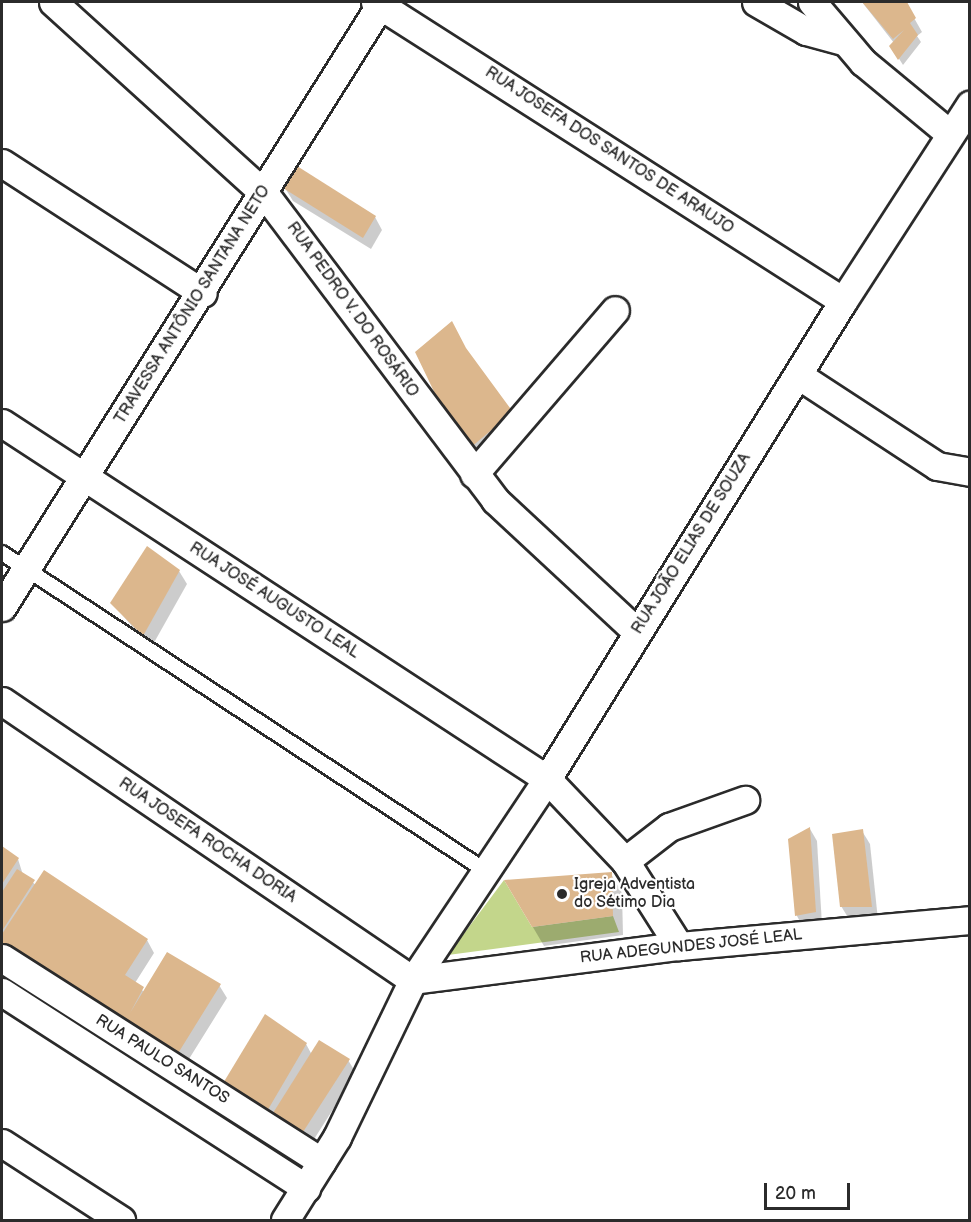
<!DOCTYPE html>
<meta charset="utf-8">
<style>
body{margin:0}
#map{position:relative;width:971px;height:1222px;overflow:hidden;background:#fff;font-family:"Balsamiq Sans",sans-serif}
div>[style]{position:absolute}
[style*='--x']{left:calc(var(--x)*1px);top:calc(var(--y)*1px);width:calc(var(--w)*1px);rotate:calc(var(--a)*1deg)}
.green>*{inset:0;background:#c3d68b}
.shadow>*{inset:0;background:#0003}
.building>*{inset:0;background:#dcb78d}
.roads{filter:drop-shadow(2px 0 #2b2b2b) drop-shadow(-2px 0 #2b2b2b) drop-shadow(0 2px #2b2b2b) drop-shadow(0 -2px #2b2b2b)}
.service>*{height:14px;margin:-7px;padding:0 7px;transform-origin:7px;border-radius:7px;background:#fff}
.minor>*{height:27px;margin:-13.5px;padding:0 13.5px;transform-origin:13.5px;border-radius:13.5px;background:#fff}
.dots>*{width:16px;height:16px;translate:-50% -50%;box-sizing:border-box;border:3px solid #fff;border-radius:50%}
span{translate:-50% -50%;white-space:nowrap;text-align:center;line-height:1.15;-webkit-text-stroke:4.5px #fff;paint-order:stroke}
.street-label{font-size:16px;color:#2b2b2b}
.poi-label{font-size:16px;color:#2b2b2b}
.left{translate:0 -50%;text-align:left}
.frame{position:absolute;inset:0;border:3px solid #2b2b2b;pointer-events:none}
.scale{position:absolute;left:764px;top:1183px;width:86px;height:27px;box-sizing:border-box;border:3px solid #2b2b2b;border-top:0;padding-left:8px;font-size:18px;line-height:21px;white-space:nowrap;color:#2b2b2b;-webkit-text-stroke:4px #fff;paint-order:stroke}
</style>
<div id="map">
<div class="green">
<i style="clip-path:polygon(504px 880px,532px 927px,613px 916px,619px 932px,448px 955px)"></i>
</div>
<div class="shadow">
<i style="clip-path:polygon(862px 2px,905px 2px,922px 32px,917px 36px,921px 42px,903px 65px,891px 46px,894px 43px)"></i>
<i style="clip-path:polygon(285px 188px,375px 217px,382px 230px,371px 249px,293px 201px)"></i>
<i style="clip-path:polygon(442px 403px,512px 412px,479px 459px)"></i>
<i style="clip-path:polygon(179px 571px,187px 584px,151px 648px,112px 603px)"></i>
<i style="clip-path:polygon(810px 829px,817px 841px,822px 925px,804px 929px,797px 916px,790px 840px)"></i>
<i style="clip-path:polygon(862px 831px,870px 844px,878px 920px,849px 919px,841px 906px)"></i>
<i style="clip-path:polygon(2px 848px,18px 859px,23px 875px,36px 885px,147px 940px,154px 953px,135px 983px,144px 992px,219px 985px,227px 998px,184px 1067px,2px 945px)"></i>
<i style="clip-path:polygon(611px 874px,622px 893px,623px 935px,544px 946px,506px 881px)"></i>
<i style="clip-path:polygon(306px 1044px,312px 1055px,348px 1060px,356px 1073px,311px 1144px,232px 1098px)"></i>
</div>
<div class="building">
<i style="clip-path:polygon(862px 2px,907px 2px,916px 18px,910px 23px,918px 35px,898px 60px,889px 46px,904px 30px,893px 39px)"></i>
<i style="clip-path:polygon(297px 166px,376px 216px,363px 238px,283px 188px)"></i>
<i style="clip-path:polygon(452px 321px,466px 348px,513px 412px,470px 448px,456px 421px,440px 404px,415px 352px)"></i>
<i style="clip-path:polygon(147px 546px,180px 570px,143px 636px,110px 603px)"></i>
<i style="clip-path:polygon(810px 827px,816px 912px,795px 916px,788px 839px)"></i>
<i style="clip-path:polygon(863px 829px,872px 907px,840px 907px,832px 834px)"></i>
<i style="clip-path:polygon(2px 846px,19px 858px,2px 884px)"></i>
<i style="clip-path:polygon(17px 869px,35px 880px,2px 931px,2px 892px)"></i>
<i style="clip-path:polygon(44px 870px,148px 939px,125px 975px,144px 987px,130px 1013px,167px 952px,221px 984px,177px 1055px,2px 943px,2px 934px)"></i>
<i style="clip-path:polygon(612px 872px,613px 916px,532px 927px,504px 880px)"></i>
<i style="clip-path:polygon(265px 1014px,307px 1043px,266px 1113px,222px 1085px)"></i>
<i style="clip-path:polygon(319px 1040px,350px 1059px,303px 1132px,273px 1113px)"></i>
</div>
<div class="roads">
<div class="service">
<i style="--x:2;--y:553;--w:579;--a:33.31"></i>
</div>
<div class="minor">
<i style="--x:53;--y:2;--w:285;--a:42.2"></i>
<i style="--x:264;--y:193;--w:384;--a:53"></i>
<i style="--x:495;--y:500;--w:194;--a:42.9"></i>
<i style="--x:375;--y:2;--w:555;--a:32.57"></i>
<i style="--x:756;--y:2;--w:58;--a:30.1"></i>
<i style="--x:806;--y:31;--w:38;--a:15"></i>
<i style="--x:812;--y:2;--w:79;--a:49.6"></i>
<i style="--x:863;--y:62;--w:113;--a:39.6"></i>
<i style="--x:2;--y:163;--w:239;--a:32.9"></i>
<i style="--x:798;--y:375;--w:166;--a:33.2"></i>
<i style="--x:937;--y:466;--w:34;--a:10"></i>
<i style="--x:2;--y:423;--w:651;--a:33.15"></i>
<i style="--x:547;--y:779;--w:113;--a:46.4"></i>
<i style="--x:625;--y:861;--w:101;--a:57.6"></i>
<i style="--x:474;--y:474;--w:216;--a:-49.3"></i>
<i style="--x:2;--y:607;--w:714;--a:-57.87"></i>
<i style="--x:2;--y:701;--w:497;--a:34.2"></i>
<i style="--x:625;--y:861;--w:56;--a:-37.7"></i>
<i style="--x:669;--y:827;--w:81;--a:-19.6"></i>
<i style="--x:2;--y:958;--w:379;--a:32.5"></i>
<i style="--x:413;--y:980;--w:268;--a:-7.3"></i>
<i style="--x:679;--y:946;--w:292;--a:-5.1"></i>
<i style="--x:2;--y:992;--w:362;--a:32.8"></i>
<i style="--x:2;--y:1143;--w:142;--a:32.9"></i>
<i style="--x:285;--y:1220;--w:98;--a:-57.9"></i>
<i style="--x:337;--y:1137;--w:174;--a:-64.2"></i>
<i style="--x:413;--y:980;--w:242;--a:-56.3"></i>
<i style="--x:547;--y:779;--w:562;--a:-58.23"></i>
<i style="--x:843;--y:301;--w:234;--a:-57.1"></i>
</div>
</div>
<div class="dots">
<i style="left:562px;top:894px;background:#2b2b2b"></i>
</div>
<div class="street-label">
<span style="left:609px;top:151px;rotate:33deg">RUA JOSEFA DOS SANTOS DE ARAUJO</span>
<span style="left:193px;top:305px;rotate:-58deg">TRAVESSA ANTÔNIO SANTANA NETO</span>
<span style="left:352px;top:310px;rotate:54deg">RUA PEDRO V. DO ROSÁRIO</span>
<span style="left:692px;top:544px;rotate:-58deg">RUA JOÃO ELIAS DE SOUZA</span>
<span style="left:274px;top:601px;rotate:33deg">RUA JOSÉ AUGUSTO LEAL</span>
<span style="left:207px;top:841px;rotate:34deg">RUA JOSEFA ROCHA DORIA</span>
<span style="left:691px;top:947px;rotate:-6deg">RUA ADEGUNDES JOSÉ LEAL</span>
<span style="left:162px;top:1060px;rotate:32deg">RUA PAULO SANTOS</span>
</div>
<div class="poi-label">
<span class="left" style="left:574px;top:894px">Igreja Adventista<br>do Sétimo Dia</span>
</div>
<div class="frame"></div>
<div class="scale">20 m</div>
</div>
